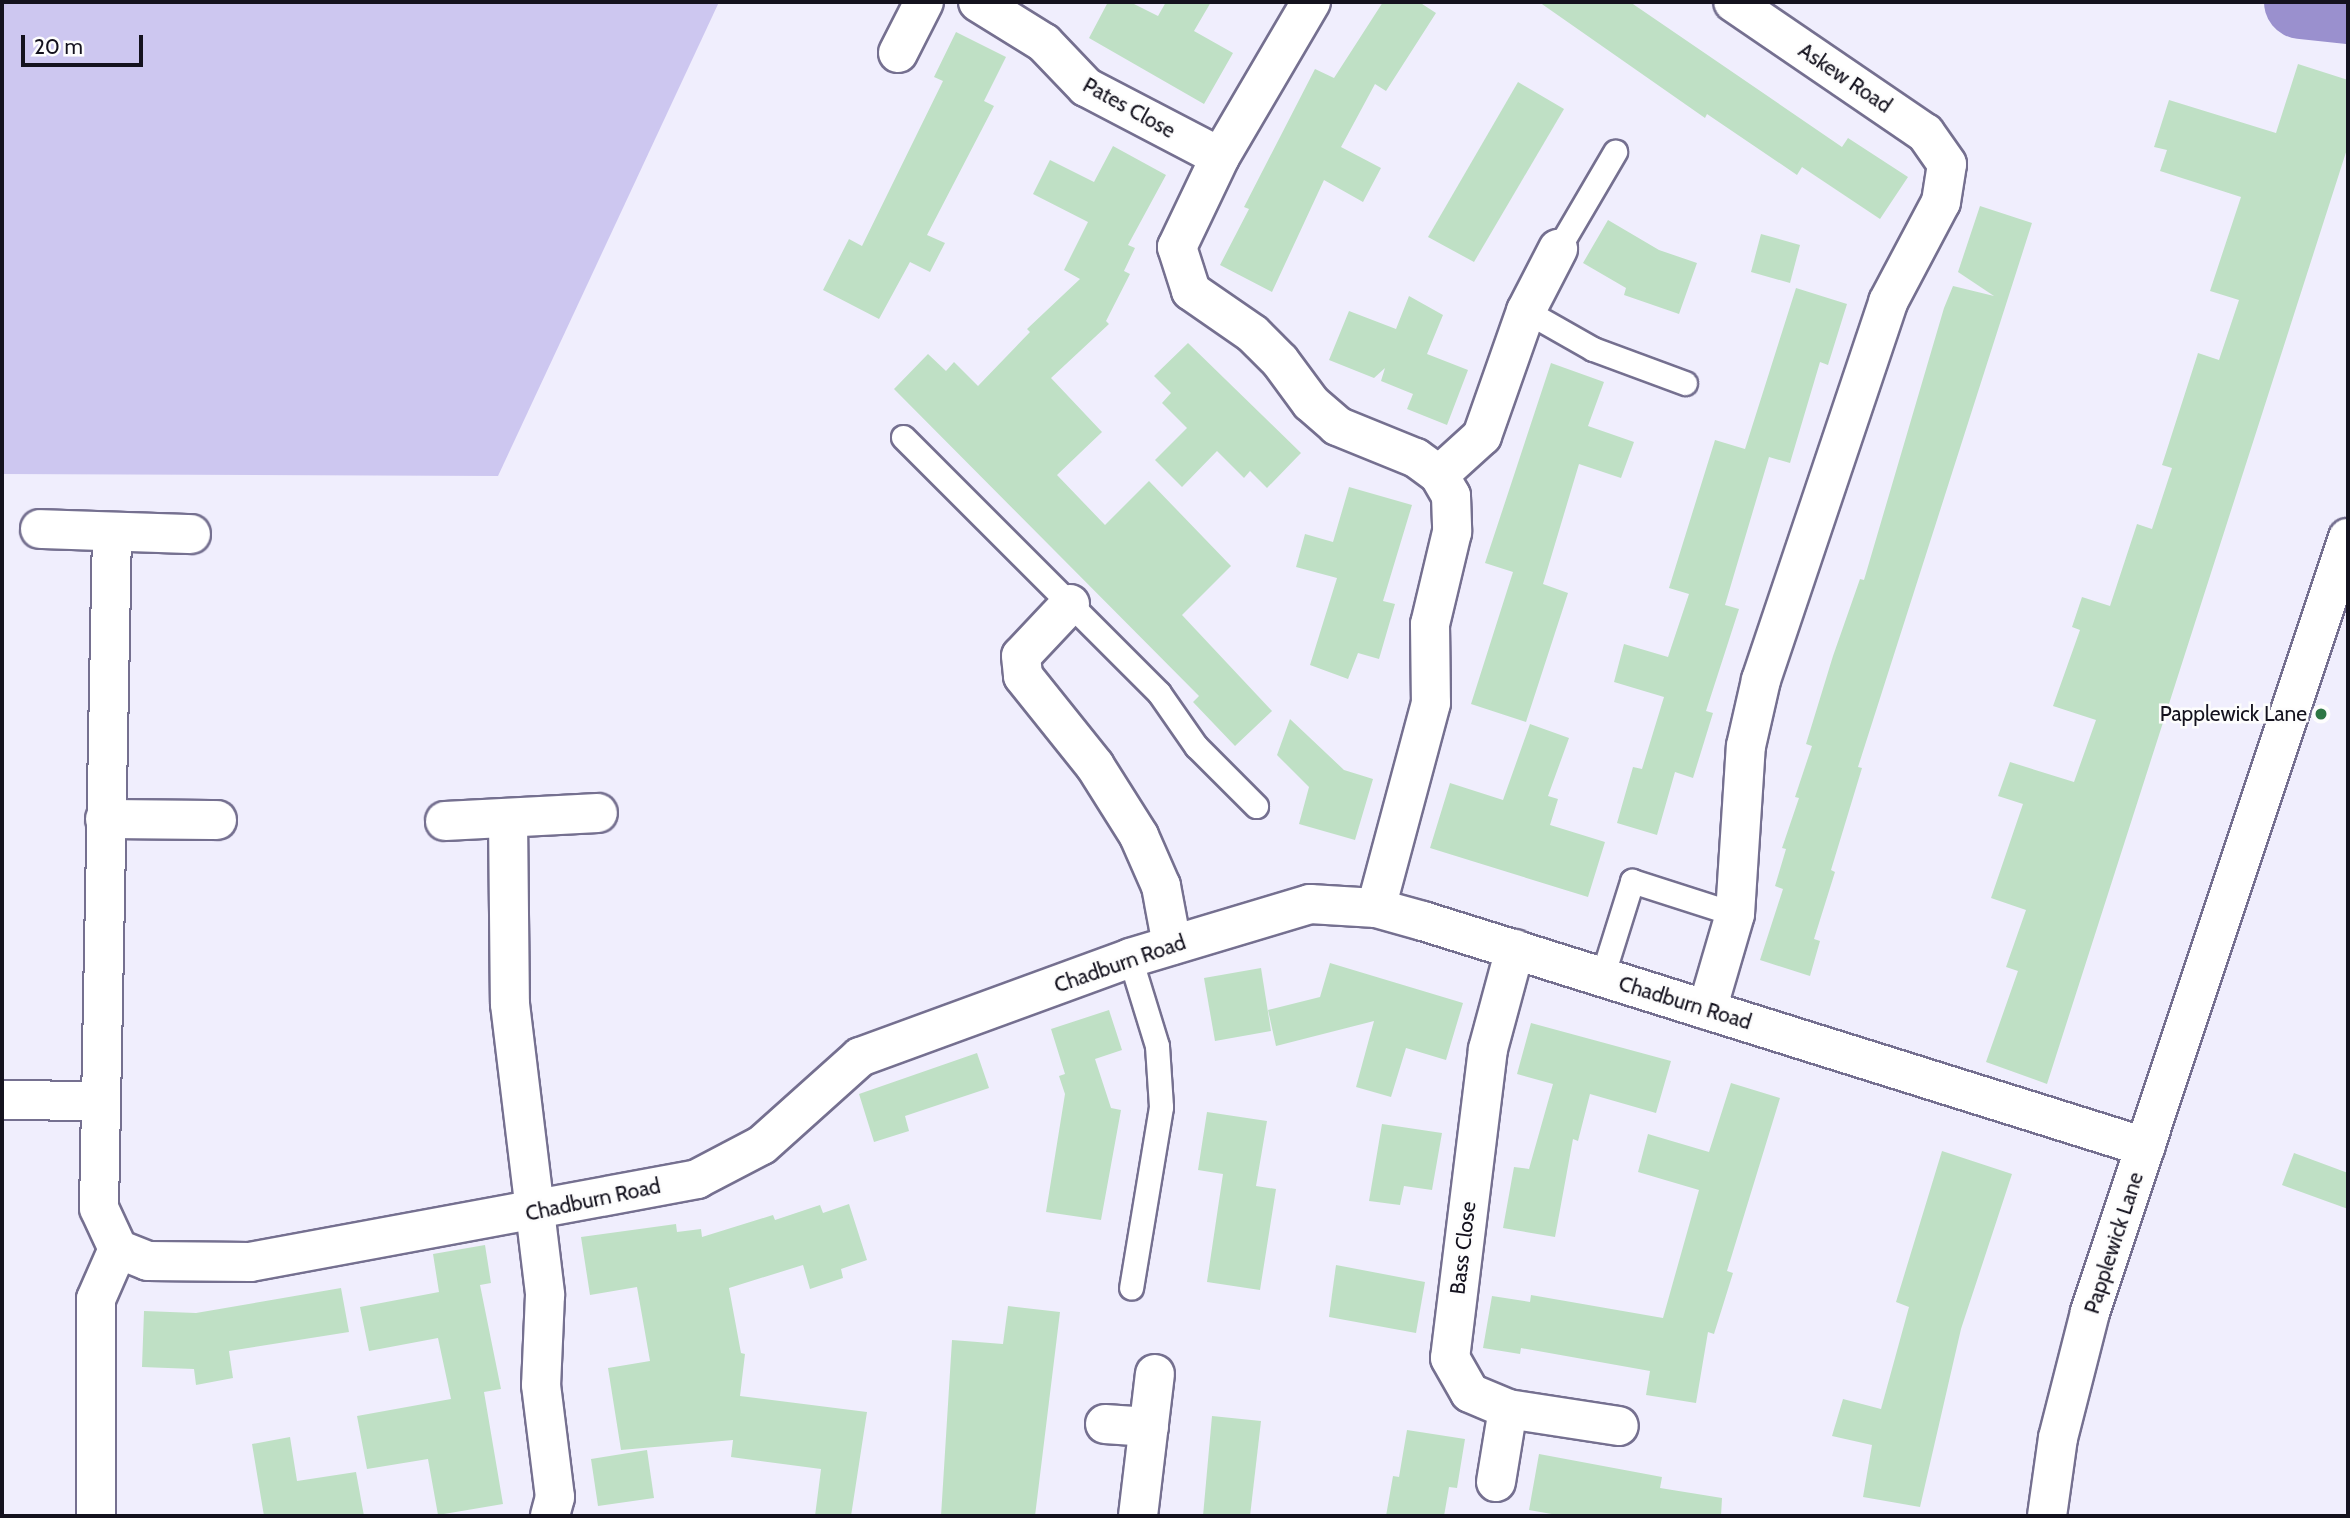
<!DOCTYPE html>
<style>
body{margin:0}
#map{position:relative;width:2350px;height:1518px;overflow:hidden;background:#f0eefd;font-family:Cabin,sans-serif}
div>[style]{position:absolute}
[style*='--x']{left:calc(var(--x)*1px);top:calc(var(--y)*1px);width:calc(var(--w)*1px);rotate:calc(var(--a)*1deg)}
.green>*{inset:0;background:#cdc7f0}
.river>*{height:74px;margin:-37px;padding:0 37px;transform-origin:37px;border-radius:37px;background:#9a90ce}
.building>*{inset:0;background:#bfe0c5}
.roads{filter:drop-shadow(2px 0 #757090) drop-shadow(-2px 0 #757090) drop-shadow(0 2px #757090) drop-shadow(0 -2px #757090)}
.lane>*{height:23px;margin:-11.5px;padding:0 11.5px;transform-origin:11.5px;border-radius:11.5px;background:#fff}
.street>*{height:38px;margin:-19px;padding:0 19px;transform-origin:19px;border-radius:19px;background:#fff}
.secondary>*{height:38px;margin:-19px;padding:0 19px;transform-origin:19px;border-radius:19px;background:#fff}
.dots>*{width:19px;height:19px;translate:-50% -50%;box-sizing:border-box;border:4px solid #fdfdfd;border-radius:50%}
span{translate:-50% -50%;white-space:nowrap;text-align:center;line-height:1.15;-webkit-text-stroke:5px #fdfdfd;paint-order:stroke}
.street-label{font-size:21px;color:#14121e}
.poi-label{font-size:21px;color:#14121e}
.right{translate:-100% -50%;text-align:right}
.frame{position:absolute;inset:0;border:4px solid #14121e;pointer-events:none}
.scale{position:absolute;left:21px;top:35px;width:122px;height:32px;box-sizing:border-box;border:4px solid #14121e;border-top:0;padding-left:9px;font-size:21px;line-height:24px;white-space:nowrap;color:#14121e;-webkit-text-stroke:5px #fdfdfd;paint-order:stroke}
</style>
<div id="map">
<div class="green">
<i style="clip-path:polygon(2px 2px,719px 2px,498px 476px,2px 474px)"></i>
</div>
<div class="river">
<i style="--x:2301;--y:2;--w:47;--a:6.1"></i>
</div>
<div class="building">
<i style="clip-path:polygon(1108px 2px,1130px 2px,1158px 16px,1166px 2px,1211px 2px,1194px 31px,1233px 53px,1204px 104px,1089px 38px)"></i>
<i style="clip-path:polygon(1383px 2px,1419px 2px,1436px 13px,1386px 91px,1375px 84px,1341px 147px,1381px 168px,1363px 202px,1324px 180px,1272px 292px,1220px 265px,1249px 209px,1244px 207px,1315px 69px,1334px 78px)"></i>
<i style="clip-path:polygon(1539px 2px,1630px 2px,1842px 147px,1848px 138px,1908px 177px,1880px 219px,1802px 167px,1797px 175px,1707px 114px,1705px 118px)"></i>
<i style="clip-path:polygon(956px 32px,1006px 57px,984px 101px,994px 106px,927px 235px,945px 243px,930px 272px,910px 262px,879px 319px,823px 290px,849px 239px,862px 246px,943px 81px,934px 77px)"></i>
<i style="clip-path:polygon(2298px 64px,2348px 80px,2348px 146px,2047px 1084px,1986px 1062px,2018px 971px,2006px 967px,2026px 910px,1991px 898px,2023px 804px,1998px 796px,2010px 762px,2074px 782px,2096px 720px,2053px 706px,2080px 630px,2072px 627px,2082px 597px,2110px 606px,2137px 524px,2152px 529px,2172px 468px,2162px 465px,2198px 353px,2219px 360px,2239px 300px,2210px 291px,2241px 197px,2160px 171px,2167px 150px,2154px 147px,2169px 100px,2276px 133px)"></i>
<i style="clip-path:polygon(1518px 82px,1564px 109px,1474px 262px,1428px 237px)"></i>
<i style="clip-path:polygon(1113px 146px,1166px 175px,1128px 245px,1135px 248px,1124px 271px,1130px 274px,1106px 321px,1109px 324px,1051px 378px,1102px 432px,1057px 475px,1105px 525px,1149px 481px,1231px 566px,1182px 615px,1272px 711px,1235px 746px,1193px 702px,1199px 696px,894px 389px,928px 354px,946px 371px,954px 362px,978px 386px,1030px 332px,1027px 329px,1080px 279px,1064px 270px,1088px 222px,1033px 194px,1050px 160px,1094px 182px)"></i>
<i style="clip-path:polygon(1980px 206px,2032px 223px,1858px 767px,1862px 768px,1831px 870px,1835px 872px,1814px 939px,1820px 941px,1810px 976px,1760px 960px,1783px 889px,1775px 886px,1786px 849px,1782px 848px,1799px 798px,1795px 797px,1812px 746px,1806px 744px,1833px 656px,1860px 579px,1864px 580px,1944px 308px,1953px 286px,1994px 296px,1958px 272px)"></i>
<i style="clip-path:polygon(1608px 220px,1659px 250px,1697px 263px,1679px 314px,1624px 295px,1626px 288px,1583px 263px)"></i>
<i style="clip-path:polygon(1761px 234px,1800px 245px,1790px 283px,1751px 272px)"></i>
<i style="clip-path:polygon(1796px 288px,1847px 304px,1828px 365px,1820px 362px,1790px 463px,1769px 457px,1725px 605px,1739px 609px,1706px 711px,1713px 713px,1693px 778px,1675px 772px,1657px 835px,1617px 823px,1633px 767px,1642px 769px,1664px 697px,1614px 682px,1624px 644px,1668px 657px,1689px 594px,1669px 588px,1715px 440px,1745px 449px)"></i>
<i style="clip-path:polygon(1409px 296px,1443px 315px,1427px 354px,1468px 370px,1447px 425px,1407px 409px,1413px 394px,1381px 381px,1385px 368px,1374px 378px,1329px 360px,1349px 311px,1396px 329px)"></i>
<i style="clip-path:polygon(1188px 343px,1301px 453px,1267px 488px,1250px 471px,1244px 478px,1217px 451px,1182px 487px,1155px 460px,1187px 428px,1162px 403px,1171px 393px,1154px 376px)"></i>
<i style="clip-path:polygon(1551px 363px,1604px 382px,1588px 426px,1634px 442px,1621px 478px,1579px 464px,1543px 584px,1568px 593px,1526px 722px,1471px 704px,1513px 572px,1485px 563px)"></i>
<i style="clip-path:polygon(1349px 487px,1412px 505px,1383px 601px,1395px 604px,1379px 659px,1358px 653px,1348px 679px,1310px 665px,1337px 578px,1296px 567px,1305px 534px,1333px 542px)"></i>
<i style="clip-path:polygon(1290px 719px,1344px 770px,1373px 779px,1355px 840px,1299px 824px,1309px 787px,1277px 755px)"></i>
<i style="clip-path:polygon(1530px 724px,1569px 738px,1548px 796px,1558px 799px,1550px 825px,1605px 842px,1588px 897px,1430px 848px,1450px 783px,1503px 800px)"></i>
<i style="clip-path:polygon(1330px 963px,1463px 1003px,1446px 1060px,1406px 1048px,1391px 1097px,1356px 1087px,1374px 1021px,1276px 1046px,1268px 1010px,1320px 997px)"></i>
<i style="clip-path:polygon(1261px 968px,1271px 1031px,1215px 1041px,1204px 978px)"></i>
<i style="clip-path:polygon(1109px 1010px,1122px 1050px,1095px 1059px,1111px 1108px,1121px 1110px,1101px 1220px,1046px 1212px,1065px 1094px,1059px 1076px,1065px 1074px,1051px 1029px)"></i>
<i style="clip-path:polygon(1531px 1023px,1671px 1061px,1656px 1113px,1590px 1094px,1578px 1141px,1573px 1139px,1555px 1237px,1503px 1228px,1514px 1167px,1529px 1169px,1553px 1084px,1517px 1074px)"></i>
<i style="clip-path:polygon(977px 1053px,989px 1088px,905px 1116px,909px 1131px,874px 1142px,859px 1094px)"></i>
<i style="clip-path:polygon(1731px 1083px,1780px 1098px,1727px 1271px,1733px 1273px,1714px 1334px,1708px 1332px,1696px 1403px,1646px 1395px,1650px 1371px,1521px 1348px,1520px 1354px,1483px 1348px,1492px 1296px,1530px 1302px,1531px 1295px,1663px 1318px,1699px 1190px,1638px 1172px,1648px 1134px,1709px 1152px)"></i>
<i style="clip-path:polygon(1207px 1112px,1267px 1121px,1256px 1186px,1276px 1189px,1260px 1290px,1207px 1282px,1223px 1174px,1198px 1170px)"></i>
<i style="clip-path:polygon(1382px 1124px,1442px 1133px,1432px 1190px,1404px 1186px,1400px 1205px,1369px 1201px)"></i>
<i style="clip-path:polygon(1942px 1151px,2012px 1174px,1961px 1329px,1920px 1507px,1863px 1497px,1872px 1445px,1832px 1436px,1843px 1399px,1881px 1409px,1909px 1307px,1896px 1302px)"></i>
<i style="clip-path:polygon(2294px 1153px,2348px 1173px,2348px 1209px,2282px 1185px)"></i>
<i style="clip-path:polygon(849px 1204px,867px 1260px,841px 1269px,843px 1278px,810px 1289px,803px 1265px,729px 1288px,741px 1353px,745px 1354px,740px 1396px,867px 1412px,851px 1516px,815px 1516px,821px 1469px,731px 1457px,733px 1440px,621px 1450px,608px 1368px,650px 1361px,637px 1287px,590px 1295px,581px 1237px,676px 1224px,677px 1232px,701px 1229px,702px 1237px,773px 1215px,775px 1220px,820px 1205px,823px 1213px)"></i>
<i style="clip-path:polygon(485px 1245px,491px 1283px,480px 1285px,501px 1389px,484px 1392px,503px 1504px,438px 1515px,428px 1459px,367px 1469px,357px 1416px,451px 1399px,438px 1338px,369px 1351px,360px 1307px,439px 1292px,433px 1254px)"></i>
<i style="clip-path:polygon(1336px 1265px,1425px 1282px,1416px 1333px,1329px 1317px)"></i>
<i style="clip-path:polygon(341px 1288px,349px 1332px,229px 1351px,233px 1378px,196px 1385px,194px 1369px,142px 1367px,144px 1311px,196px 1313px)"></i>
<i style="clip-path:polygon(1008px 1306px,1060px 1312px,1035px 1516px,941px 1516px,952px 1340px,1003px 1344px)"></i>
<i style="clip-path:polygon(1212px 1416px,1261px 1421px,1250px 1516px,1203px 1516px)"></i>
<i style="clip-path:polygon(1407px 1430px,1465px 1439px,1457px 1488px,1449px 1487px,1444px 1516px,1386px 1516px,1393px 1476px,1399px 1477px)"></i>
<i style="clip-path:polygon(290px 1437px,297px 1481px,356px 1472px,364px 1516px,264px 1516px,252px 1444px)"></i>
<i style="clip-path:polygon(647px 1450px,654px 1498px,598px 1506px,591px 1459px)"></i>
<i style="clip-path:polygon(1539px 1454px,1662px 1477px,1660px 1488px,1722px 1498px,1721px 1516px,1563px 1516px,1529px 1510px)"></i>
</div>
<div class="roads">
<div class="lane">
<i style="--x:1558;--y:249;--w:113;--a:-59.6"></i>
<i style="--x:1526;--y:311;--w:77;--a:29.6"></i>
<i style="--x:1593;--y:349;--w:98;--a:20.3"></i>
<i style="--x:903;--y:437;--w:362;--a:45"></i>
<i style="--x:1159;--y:693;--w:65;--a:55.1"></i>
<i style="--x:1196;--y:746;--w:85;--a:45"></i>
<i style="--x:1130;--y:958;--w:92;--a:72.9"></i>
<i style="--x:1157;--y:1046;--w:61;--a:86.2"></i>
<i style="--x:1161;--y:1107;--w:183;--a:99.4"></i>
<i style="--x:1602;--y:977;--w:101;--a:-72.6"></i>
<i style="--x:1632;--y:881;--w:108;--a:17.8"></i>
</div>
<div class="street">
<i style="--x:978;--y:2;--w:78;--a:31.8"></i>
<i style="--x:1044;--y:43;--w:61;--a:46.3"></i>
<i style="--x:1086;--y:87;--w:151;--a:27.6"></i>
<i style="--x:1311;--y:2;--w:180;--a:120.4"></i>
<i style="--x:1220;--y:157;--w:100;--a:115.5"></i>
<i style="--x:1177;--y:247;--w:46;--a:72.3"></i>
<i style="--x:1191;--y:291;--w:75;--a:34.7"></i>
<i style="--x:1253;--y:334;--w:38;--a:45"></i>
<i style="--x:1280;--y:361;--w:52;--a:53.6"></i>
<i style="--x:1311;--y:403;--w:35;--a:41"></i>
<i style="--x:1337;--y:426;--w:85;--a:22.1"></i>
<i style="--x:1416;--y:458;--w:29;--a:36"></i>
<i style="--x:1439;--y:475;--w:24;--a:60"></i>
<i style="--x:1451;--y:496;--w:36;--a:88"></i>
<i style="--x:1452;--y:532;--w:95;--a:103.4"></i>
<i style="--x:1430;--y:624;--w:79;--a:89.3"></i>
<i style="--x:1431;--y:703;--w:212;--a:105"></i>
<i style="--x:898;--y:53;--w:57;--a:-63"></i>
<i style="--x:1439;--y:475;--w:58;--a:-42.2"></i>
<i style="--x:1482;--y:436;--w:133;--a:-70.6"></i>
<i style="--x:1526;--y:311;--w:70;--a:-62.7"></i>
<i style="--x:40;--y:529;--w:151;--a:1.9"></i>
<i style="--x:1070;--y:604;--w:71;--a:133.3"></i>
<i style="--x:1021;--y:656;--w:20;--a:84"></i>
<i style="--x:1023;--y:676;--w:115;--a:51.3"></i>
<i style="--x:1095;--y:766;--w:83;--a:57.8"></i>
<i style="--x:1139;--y:836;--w:55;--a:66.3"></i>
<i style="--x:1161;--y:886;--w:60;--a:79.4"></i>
<i style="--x:508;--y:818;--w:186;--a:89.4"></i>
<i style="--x:510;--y:1004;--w:293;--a:83.1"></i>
<i style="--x:545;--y:1295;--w:90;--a:92.5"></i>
<i style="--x:541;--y:1385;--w:113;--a:82.9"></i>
<i style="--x:555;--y:1497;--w:20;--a:105"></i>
<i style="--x:105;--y:819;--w:112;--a:0.5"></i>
<i style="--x:445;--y:821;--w:153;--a:-3"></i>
<i style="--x:1515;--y:949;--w:104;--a:105.1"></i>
<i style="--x:1488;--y:1049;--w:311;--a:97"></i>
<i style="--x:1450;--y:1358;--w:40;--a:60.3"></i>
<i style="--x:1470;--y:1393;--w:41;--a:22.8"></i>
<i style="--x:1508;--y:1409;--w:112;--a:8.7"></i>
<i style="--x:1707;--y:1010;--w:100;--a:-73.7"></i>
<i style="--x:1735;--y:914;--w:168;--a:-86.3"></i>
<i style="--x:1746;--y:746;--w:68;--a:-77.2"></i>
<i style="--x:1761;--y:680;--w:399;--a:-71.4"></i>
<i style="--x:1888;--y:302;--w:113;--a:-62.1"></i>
<i style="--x:1941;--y:202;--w:38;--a:-81"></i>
<i style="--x:1947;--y:164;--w:38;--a:-125"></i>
<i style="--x:1925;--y:133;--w:232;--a:-145.7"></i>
<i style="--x:2;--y:1100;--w:96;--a:0.6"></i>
<i style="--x:118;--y:1249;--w:32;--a:22"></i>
<i style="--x:148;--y:1261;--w:102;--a:0.6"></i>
<i style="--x:250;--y:1262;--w:455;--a:-10.5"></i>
<i style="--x:697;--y:1179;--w:73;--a:-27.6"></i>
<i style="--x:762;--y:1145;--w:132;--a:-41.9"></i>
<i style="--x:860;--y:1057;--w:288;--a:-20.1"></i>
<i style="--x:1130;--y:958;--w:188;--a:-16.7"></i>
<i style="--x:1310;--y:904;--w:66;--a:3.5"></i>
<i style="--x:1376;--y:908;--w:49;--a:15.5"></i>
<i style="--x:1423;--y:921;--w:757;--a:17.38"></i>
<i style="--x:1105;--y:1424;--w:44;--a:3.9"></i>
<i style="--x:1496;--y:1482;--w:74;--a:-80.7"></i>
<i style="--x:96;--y:1516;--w:217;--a:-90"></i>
<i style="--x:96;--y:1299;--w:55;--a:-66.3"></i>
<i style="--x:118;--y:1249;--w:45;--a:-114.9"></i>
<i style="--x:99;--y:1208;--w:676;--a:-88.9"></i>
<i style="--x:1138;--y:1516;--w:143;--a:-83.2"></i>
</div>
<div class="secondary">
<i style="--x:2047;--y:1516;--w:79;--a:-82"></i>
<i style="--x:2058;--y:1438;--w:130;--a:-75.7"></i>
<i style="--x:2090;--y:1312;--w:816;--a:-71.57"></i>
</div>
</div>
<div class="dots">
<i style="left:2321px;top:714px;background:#2e7744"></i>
</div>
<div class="street-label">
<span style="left:1845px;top:78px;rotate:34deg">Askew Road</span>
<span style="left:1129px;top:108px;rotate:29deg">Pates Close</span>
<span style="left:1120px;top:964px;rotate:-19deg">Chadburn Road</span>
<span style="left:1685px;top:1003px;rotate:17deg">Chadburn Road</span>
<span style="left:593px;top:1200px;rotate:-12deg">Chadburn Road</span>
<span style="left:2114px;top:1243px;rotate:-72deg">Papplewick Lane</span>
<span style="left:1463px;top:1248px;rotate:-83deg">Bass Close</span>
</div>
<div class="poi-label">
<span class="right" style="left:2307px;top:714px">Papplewick Lane</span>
</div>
<div class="frame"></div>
<div class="scale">20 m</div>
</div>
